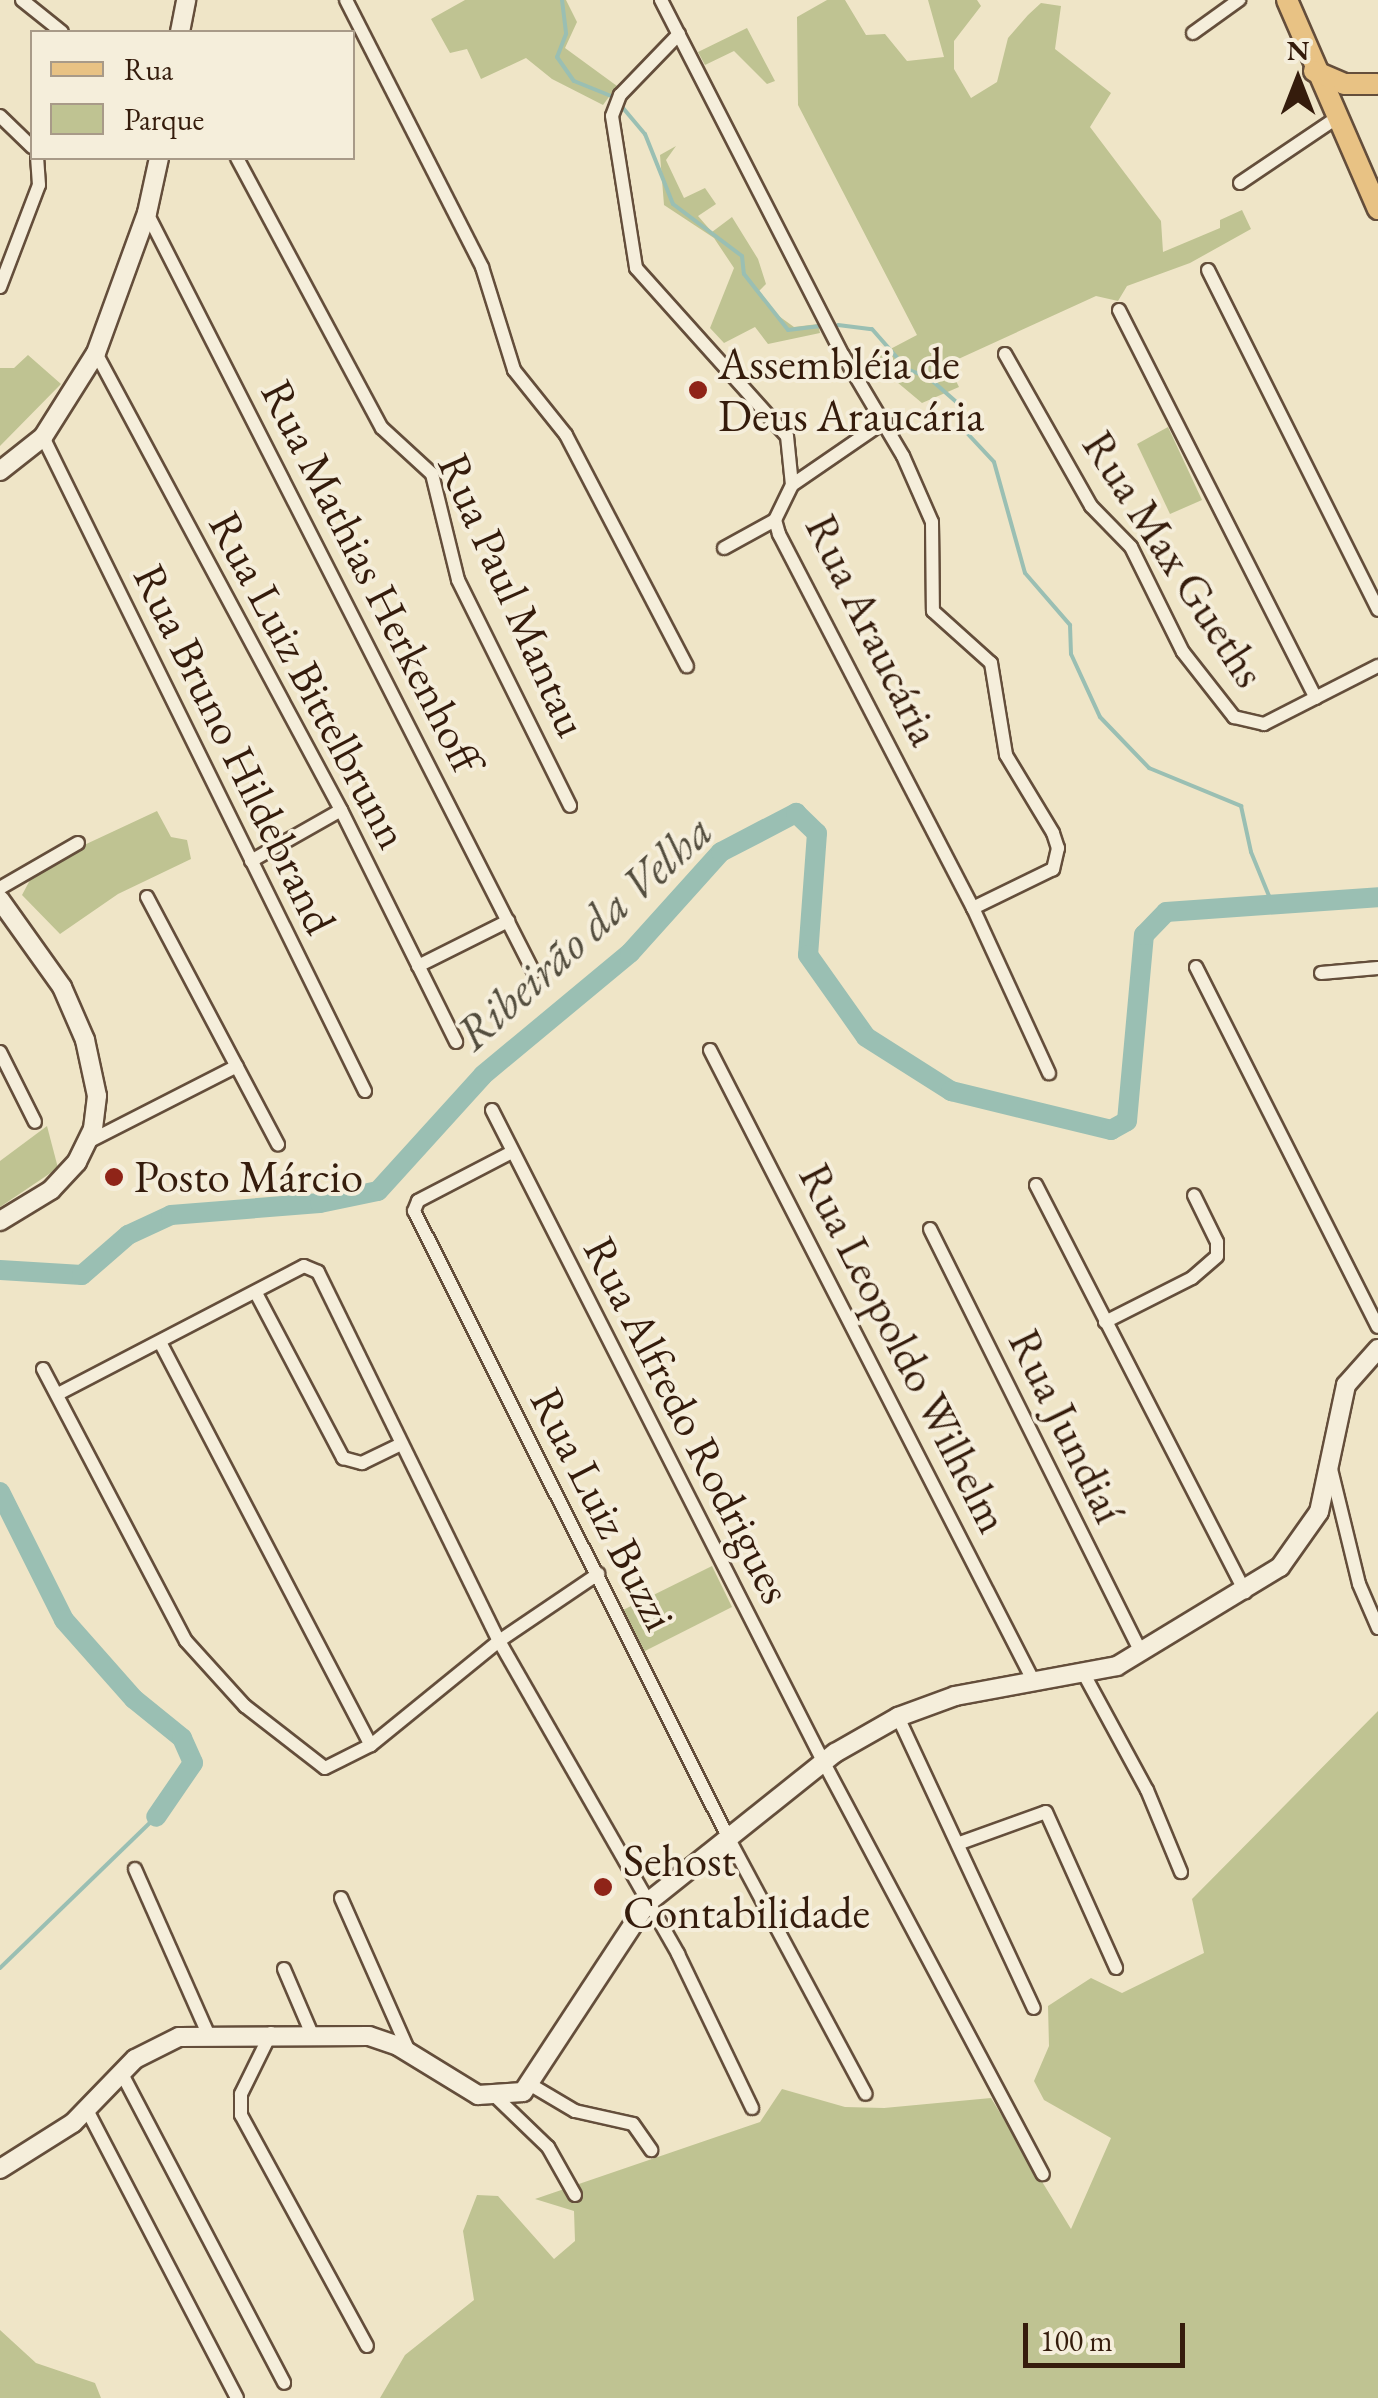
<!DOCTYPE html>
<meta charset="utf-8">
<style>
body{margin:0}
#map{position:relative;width:1378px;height:2398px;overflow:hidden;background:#efe5c7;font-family:"EB Garamond",serif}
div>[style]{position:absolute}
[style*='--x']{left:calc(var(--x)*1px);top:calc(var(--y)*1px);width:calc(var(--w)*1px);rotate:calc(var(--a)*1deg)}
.green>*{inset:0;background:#bfc392}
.stream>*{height:4px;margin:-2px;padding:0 2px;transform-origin:2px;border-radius:2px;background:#9abfb3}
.river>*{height:20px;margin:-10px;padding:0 10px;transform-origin:10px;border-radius:10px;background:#9abfb3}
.roads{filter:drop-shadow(2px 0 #644e3b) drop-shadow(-2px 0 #644e3b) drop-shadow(0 2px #644e3b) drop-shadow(0 -2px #644e3b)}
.minor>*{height:12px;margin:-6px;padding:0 6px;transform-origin:6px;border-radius:6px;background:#f5eedb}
.secondary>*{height:18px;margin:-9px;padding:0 9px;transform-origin:9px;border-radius:9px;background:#f5eedb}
.primary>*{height:20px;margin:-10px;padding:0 10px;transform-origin:10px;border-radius:10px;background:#e8c284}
.dots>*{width:28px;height:28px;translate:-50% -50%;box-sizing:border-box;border:5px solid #f5eedb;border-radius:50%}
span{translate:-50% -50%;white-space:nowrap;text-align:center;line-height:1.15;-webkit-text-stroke:8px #f5eedb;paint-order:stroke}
.poi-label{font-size:45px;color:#351c0c}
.left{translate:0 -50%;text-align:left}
.street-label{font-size:45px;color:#351c0c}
.water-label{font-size:48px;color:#534d3e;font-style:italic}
.legend{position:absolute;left:30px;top:30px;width:325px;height:130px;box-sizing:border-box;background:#f5eedb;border:2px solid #a89a88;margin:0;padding:12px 18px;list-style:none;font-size:30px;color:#351c0c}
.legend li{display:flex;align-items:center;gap:20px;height:50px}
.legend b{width:50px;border:2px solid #a89a88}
.north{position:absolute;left:1248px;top:30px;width:100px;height:100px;-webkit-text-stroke:8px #f5eedb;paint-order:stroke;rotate:0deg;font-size:28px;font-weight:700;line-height:40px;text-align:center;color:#351c0c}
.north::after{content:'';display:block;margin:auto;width:35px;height:45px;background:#351c0c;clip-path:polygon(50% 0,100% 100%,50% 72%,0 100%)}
.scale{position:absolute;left:1023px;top:2323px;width:162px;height:45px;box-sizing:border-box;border:5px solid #351c0c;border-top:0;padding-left:12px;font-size:30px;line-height:35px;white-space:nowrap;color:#351c0c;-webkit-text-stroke:8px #f5eedb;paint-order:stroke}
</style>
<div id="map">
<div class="green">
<i style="clip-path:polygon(465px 0,566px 0,577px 22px,565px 48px,617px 86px,603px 105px,552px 79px,526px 58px,481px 79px,467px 49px,450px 53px,431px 19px)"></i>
<i style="clip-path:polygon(827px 0,845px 0,866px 35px,885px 34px,907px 61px,944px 57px,928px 0,977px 0,981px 6px,954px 41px,954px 69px,971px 98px,997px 82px,1008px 38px,1028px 15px,1041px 3px,1061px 6px,1055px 49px,1111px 93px,1090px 127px,1161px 221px,1163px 252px,1220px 228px,1220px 220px,1242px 210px,1251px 229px,1190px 263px,1127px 286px,1118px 301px,1096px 296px,954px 361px,950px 369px,959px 387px,922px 403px,885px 372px,879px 355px,917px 335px,798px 105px,797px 17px)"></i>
<i style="clip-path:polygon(747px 28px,775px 81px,767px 84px,734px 51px,705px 65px,698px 52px)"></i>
<i style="clip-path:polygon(676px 146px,666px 160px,684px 198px,705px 188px,716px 204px,698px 216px,712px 232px,732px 217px,758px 259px,766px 284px,759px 291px,776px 314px,794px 327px,818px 324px,820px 333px,768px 344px,755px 327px,724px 343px,710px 328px,734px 268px,714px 238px,664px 205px,660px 155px)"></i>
<i style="clip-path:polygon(28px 355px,61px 384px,0 446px,0 368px,14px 368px)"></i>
<i style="clip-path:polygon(1168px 427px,1202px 500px,1170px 514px,1137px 444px)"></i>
<i style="clip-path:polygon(157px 811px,171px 837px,187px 840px,191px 859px,118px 894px,60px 934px,22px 895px,30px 880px,82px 846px)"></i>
<i style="clip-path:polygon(47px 1126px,58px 1168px,0 1207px,0 1161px)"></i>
<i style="clip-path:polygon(712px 1566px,732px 1607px,643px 1652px,623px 1610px)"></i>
<i style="clip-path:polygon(1378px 1711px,1378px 2398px,380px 2398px,405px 2355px,474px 2300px,463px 2231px,477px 2195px,498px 2196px,554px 2259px,575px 2241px,574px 2211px,535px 2199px,760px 2122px,782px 2089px,845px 2107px,884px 2108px,991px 2098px,1071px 2229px,1111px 2138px,1044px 2100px,1034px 2081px,1049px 2046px,1048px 2006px,1091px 1978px,1122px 1993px,1204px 1953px,1192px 1899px)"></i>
<i style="clip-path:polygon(0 2330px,36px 2363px,95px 2383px,101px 2398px,0 2398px)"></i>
</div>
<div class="stream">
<i style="--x:562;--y:0;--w:34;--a:83"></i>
<i style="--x:566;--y:34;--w:25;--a:111"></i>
<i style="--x:557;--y:57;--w:29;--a:55"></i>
<i style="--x:574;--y:81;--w:40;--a:22"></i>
<i style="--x:623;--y:108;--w:34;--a:50"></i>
<i style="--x:645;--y:134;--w:75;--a:68.2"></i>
<i style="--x:673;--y:204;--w:86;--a:37"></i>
<i style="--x:742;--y:256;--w:18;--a:84"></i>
<i style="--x:744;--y:274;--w:71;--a:51.8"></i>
<i style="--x:788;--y:330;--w:31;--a:-7"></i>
<i style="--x:838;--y:325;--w:34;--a:7"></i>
<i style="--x:872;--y:329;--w:53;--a:48.8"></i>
<i style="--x:907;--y:369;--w:24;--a:22"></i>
<i style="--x:929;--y:378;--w:44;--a:41.3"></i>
<i style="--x:962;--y:407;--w:25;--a:81"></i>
<i style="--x:966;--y:432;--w:41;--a:47"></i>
<i style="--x:994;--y:462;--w:115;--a:74.4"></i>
<i style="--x:1025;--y:573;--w:69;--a:49.1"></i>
<i style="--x:1070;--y:625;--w:29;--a:88"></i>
<i style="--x:1071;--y:654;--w:69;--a:65.3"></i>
<i style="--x:1100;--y:717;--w:71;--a:46.1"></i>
<i style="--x:1149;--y:768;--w:100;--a:22.4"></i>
<i style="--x:1241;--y:806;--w:47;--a:77.7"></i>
<i style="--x:1251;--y:852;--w:61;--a:67.7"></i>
<i style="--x:0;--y:1968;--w:217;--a:-44.1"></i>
</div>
<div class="river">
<i style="--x:0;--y:1270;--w:82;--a:3.5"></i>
<i style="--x:82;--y:1275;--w:61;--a:-41"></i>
<i style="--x:128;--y:1235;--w:47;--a:-24.9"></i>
<i style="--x:171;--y:1215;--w:149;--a:-4.6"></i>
<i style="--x:320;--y:1203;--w:59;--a:-11.7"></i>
<i style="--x:378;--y:1191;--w:156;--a:-47.8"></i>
<i style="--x:483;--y:1075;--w:191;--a:-39.7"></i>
<i style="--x:630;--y:953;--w:136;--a:-48"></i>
<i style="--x:721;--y:852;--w:85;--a:-27.5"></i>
<i style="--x:796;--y:813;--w:29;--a:44"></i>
<i style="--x:817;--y:833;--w:122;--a:94.2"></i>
<i style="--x:808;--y:955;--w:100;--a:54.7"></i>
<i style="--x:866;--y:1037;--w:101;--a:32.4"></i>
<i style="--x:951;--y:1091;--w:165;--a:13.7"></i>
<i style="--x:1111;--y:1130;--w:18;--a:-29"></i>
<i style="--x:1127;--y:1121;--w:187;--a:-84.8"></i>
<i style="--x:1144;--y:935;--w:32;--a:-46"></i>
<i style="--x:1166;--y:912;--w:213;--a:-4"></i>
<i style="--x:0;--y:1492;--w:143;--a:63.4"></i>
<i style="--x:64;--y:1620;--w:106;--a:48.5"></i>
<i style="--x:134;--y:1699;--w:62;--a:39.1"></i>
<i style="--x:182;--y:1738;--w:27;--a:66"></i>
<i style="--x:193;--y:1763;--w:65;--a:124.4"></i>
</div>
<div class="roads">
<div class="minor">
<i style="--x:22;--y:0;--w:51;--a:38.7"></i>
<i style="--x:346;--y:0;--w:300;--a:63"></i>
<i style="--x:482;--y:267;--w:108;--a:72.7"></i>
<i style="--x:514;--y:370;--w:83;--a:51.3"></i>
<i style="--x:566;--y:435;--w:261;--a:62.4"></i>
<i style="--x:661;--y:0;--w:399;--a:62.9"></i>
<i style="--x:843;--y:355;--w:117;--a:59.3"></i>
<i style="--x:903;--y:456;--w:72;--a:66.3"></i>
<i style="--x:932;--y:522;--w:89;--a:89.4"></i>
<i style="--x:933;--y:611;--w:78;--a:41.9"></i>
<i style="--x:991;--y:663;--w:93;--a:80.7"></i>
<i style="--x:1006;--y:755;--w:91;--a:58.9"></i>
<i style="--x:1053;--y:833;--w:16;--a:72"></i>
<i style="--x:1058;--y:848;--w:22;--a:103"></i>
<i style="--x:1053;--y:869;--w:89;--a:154"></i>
<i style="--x:1193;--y:33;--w:57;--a:-35.7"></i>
<i style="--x:679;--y:34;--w:85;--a:134"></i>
<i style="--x:620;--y:95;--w:22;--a:111"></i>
<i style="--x:612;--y:116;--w:154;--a:81"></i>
<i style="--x:636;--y:268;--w:226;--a:48.1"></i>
<i style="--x:787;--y:436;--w:49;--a:84.2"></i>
<i style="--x:792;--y:485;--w:39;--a:116"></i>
<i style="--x:775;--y:520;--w:15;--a:74"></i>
<i style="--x:779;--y:534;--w:421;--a:62.6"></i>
<i style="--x:973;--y:908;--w:182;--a:65.3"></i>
<i style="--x:0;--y:116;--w:45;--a:44.1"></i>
<i style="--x:237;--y:158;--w:306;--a:61.8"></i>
<i style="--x:382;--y:428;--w:68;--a:42.6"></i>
<i style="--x:432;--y:474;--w:109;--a:76.2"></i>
<i style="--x:458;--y:580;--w:252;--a:63.6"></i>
<i style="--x:1240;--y:183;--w:115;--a:-34"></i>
<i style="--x:147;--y:213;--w:851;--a:63.01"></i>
<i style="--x:1208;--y:270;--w:380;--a:63.4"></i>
<i style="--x:0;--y:287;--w:109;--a:-69.1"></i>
<i style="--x:39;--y:185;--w:27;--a:-94"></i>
<i style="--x:1119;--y:310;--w:435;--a:63.1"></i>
<i style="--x:96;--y:353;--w:519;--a:61.8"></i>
<i style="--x:341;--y:810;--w:259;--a:63.6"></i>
<i style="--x:1005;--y:354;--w:175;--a:60.5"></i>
<i style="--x:1091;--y:506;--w:57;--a:45.7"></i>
<i style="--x:1131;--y:547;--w:117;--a:63.7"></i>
<i style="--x:1183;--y:652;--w:83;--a:51.9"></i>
<i style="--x:1234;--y:717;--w:31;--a:13"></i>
<i style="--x:1264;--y:724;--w:128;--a:-27"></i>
<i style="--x:43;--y:437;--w:729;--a:63.79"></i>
<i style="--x:792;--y:485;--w:113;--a:-34.5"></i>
<i style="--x:724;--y:548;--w:58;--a:-28.8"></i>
<i style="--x:251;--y:861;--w:103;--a:-29.5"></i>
<i style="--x:0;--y:888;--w:90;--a:-30"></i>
<i style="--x:147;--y:897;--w:280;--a:62.1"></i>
<i style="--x:418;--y:966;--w:101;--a:-26.6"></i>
<i style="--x:1196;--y:967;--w:403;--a:63.2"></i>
<i style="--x:1321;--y:973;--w:57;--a:-5"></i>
<i style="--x:710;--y:1050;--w:708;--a:62.86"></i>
<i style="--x:0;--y:1052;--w:78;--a:63.4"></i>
<i style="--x:492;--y:1110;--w:730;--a:63.05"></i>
<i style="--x:823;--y:1761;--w:468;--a:62"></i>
<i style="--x:88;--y:1142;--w:167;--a:-27"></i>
<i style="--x:512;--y:1152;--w:106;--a:152.5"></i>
<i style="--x:418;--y:1201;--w:11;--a:112"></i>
<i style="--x:414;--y:1211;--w:703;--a:63.36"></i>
<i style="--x:729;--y:1839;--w:289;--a:61.8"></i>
<i style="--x:1036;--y:1185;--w:458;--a:62.8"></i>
<i style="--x:930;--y:1229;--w:474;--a:63.5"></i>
<i style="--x:256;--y:1293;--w:187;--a:62.2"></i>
<i style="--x:343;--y:1458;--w:20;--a:15"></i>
<i style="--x:362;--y:1463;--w:41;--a:-25.9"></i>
<i style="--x:1105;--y:1322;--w:97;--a:-26.8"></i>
<i style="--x:1192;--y:1278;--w:33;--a:-41"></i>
<i style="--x:1217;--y:1256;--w:14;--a:-90"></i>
<i style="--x:1217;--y:1242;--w:52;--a:-116.1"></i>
<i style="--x:160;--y:1342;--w:455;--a:62.4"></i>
<i style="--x:43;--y:1369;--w:307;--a:62.3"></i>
<i style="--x:186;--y:1641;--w:88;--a:47.8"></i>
<i style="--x:245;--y:1706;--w:101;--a:37.8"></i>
<i style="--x:325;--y:1768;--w:51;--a:-26.6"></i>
<i style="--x:371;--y:1745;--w:165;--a:-39.1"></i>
<i style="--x:499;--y:1641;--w:120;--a:-34.1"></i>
<i style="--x:58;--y:1394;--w:277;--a:-27.5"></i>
<i style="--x:304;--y:1266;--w:15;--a:23"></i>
<i style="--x:318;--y:1272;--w:411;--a:63.9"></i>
<i style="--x:499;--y:1641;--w:361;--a:60.2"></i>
<i style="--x:678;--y:1954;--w:171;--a:64.3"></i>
<i style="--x:1330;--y:1465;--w:122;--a:76.3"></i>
<i style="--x:1359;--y:1584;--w:48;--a:66.6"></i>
<i style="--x:1085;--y:1676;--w:130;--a:61.5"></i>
<i style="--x:1147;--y:1790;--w:89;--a:67.5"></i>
<i style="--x:898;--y:1717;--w:321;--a:65"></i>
<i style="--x:960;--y:1843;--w:91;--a:-19.8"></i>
<i style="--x:1046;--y:1812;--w:171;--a:65.8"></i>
<i style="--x:135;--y:1869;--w:180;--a:66.1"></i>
<i style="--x:341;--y:1898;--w:171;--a:66.1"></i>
<i style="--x:284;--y:1969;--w:69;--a:66.8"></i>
<i style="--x:271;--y:2033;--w:68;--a:116.2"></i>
<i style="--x:241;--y:2094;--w:21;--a:90"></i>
<i style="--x:241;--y:2115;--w:263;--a:61.4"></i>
<i style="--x:121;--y:2072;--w:351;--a:62.3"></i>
<i style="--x:531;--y:2085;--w:51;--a:30.6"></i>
<i style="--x:575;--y:2111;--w:59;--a:12.6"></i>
<i style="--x:633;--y:2124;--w:32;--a:55"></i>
<i style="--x:497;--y:2098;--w:71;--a:43.9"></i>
<i style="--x:548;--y:2147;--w:55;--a:60.6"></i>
<i style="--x:86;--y:2108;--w:327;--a:62.5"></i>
</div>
<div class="secondary">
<i style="--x:180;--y:32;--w:33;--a:-79"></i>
<i style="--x:0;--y:471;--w:55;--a:-38.3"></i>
<i style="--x:43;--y:437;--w:99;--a:-57.8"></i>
<i style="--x:96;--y:353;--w:149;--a:-70"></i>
<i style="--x:147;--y:213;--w:56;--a:-77.7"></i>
<i style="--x:0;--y:900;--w:107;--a:54.5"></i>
<i style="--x:62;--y:987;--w:58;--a:66.5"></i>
<i style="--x:85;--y:1040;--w:57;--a:77.9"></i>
<i style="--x:97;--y:1096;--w:33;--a:97"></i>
<i style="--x:93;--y:1129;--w:37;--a:116"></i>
<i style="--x:77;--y:1162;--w:38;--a:133"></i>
<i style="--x:51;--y:1190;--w:60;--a:148.7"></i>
<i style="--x:0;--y:2169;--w:86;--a:-32.2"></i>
<i style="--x:73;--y:2123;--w:89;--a:-45.9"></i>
<i style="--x:135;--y:2059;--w:49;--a:-26.6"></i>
<i style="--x:179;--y:2037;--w:190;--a:-0.3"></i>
<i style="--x:369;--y:2036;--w:31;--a:19"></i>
<i style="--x:398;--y:2046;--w:94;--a:31.5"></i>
<i style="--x:478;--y:2095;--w:45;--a:-3.8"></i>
<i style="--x:523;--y:2092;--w:226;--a:-56.7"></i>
<i style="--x:647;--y:1903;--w:241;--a:-38.6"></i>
<i style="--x:835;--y:1753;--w:73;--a:-29.7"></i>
<i style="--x:898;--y:1717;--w:61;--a:-20.2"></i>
<i style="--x:955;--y:1696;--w:165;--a:-10.5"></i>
<i style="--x:1117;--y:1666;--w:191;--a:-31.3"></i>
<i style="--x:1280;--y:1567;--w:67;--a:-54.7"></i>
<i style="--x:1319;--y:1512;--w:130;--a:-78"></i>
<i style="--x:1346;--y:1385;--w:48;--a:-48.4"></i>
</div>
<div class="primary">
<i style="--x:1287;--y:0;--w:228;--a:66.5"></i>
<i style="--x:1314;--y:71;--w:33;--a:23"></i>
<i style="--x:1344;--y:84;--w:33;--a:0"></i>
</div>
</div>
<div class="dots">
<i style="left:698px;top:390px;background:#8f2418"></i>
<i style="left:114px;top:1177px;background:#8f2418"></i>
<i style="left:603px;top:1887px;background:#8f2418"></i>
</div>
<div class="poi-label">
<span class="left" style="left:718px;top:390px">Assembléia de<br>Deus Araucária</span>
<span class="left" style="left:134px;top:1177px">Posto Márcio</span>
<span class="left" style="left:623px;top:1887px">Sehost<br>Contabilidade</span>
</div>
<div class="street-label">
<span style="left:1174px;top:559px;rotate:57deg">Rua Max Gueths</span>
<span style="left:372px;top:576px;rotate:63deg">Rua Mathias Herkenhoff</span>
<span style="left:513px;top:595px;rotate:66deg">Rua Paul Mantau</span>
<span style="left:873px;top:630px;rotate:64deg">Rua Araucária</span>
<span style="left:309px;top:680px;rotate:62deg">Rua Luiz Bittelbrunn</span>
<span style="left:235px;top:749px;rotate:64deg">Rua Bruno Hildebrand</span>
<span style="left:904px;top:1348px;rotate:63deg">Rua Leopoldo Wilhelm</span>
<span style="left:688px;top:1420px;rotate:63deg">Rua Alfredo Rodrigues</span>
<span style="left:1067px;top:1426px;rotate:64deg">Rua Jundiaí</span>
<span style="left:603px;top:1509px;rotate:63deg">Rua Luiz Buzzi</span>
</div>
<div class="water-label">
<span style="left:584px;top:932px;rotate:-42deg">Ribeirão da Velha</span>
</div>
<ul class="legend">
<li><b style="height:12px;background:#e8c284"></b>Rua</li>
<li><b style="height:28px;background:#bfc392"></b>Parque</li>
</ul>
<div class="north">N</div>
<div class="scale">100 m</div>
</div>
